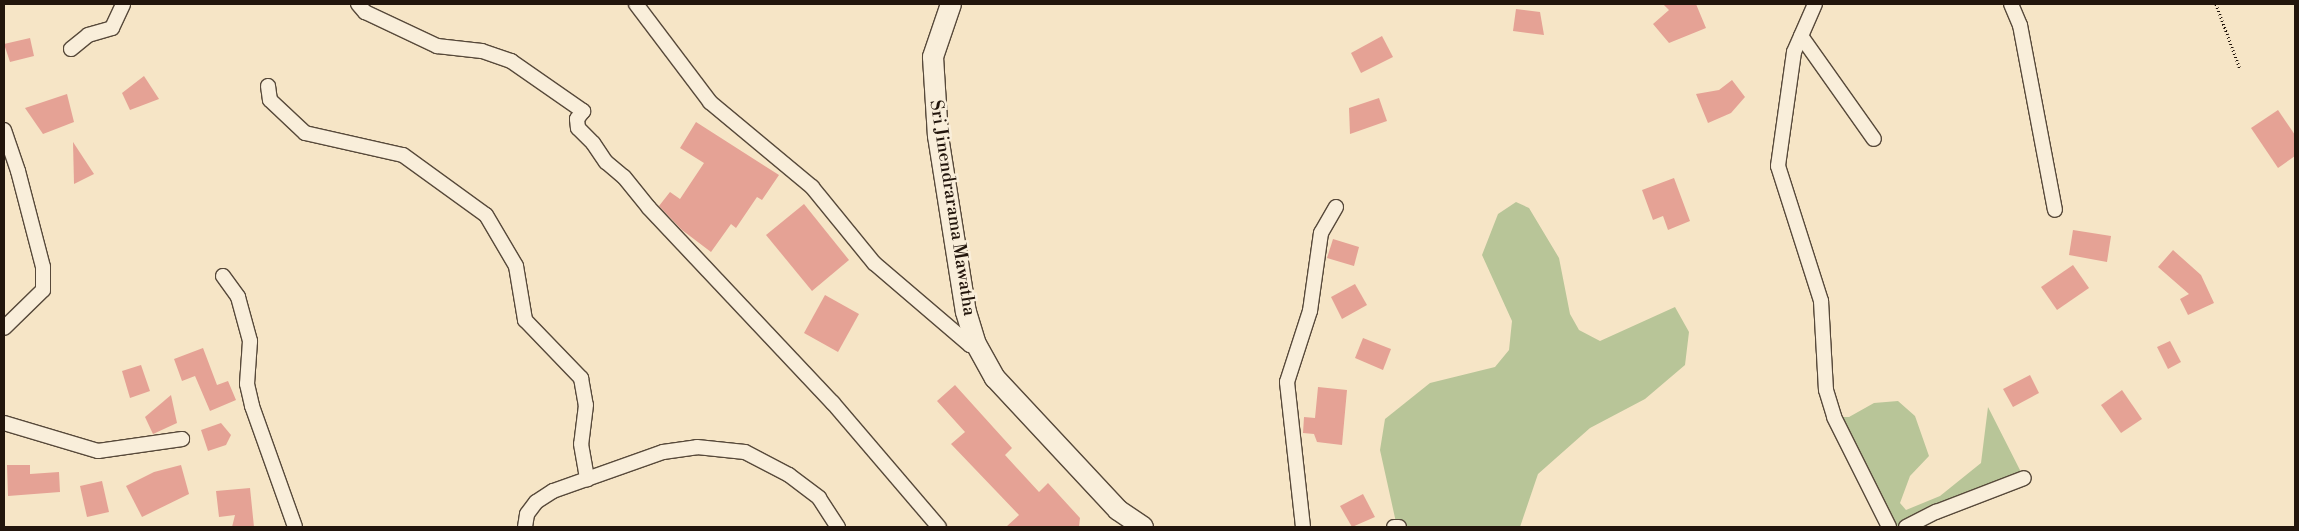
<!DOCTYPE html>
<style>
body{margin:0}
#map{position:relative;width:2299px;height:531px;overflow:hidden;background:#f6e5c6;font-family:"Libre Bodoni",serif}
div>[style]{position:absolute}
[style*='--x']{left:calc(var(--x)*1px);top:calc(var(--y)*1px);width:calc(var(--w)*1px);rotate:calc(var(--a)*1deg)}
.green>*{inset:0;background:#b8c598}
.building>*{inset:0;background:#e5a295}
.path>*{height:3px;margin-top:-1.5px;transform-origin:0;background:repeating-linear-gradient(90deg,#22150c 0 1px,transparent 0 3.5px)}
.roads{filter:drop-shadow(1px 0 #57493a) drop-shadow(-1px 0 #57493a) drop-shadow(0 1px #57493a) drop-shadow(0 -1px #57493a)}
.street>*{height:14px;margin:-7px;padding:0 7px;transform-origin:7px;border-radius:7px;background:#f9eeda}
.secondary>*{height:20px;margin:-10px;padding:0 10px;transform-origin:10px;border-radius:10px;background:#f9eeda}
span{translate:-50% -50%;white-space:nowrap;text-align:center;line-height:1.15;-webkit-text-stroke:5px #f9eeda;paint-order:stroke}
.street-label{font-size:18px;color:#22150c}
.frame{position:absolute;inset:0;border:5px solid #22150c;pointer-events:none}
</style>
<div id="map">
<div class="green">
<i style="clip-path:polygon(1516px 202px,1529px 208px,1559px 258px,1570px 314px,1579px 330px,1600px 341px,1675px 307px,1689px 332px,1685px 365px,1645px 399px,1590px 428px,1538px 474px,1520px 527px,1394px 527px,1397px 527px,1380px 450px,1385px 419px,1430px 383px,1495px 367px,1509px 350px,1512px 321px,1482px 255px,1498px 214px)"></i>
<i style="clip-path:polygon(1898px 401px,1915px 416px,1929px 456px,1910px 476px,1900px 503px,1906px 510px,1940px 496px,1981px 463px,1988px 407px,2024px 478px,1906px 527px,1889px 527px,1834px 417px,1849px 417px,1874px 403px)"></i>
</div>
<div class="building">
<i style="clip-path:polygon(1663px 4px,1696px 4px,1706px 28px,1669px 43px,1653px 24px,1669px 10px)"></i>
<i style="clip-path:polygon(1516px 9px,1540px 12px,1544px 35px,1513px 31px)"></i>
<i style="clip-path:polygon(1382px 36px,1393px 57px,1361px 73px,1351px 53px)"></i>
<i style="clip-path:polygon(30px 38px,34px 56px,10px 62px,4px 44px)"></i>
<i style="clip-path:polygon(144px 76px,159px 99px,130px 110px,122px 93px)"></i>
<i style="clip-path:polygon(1732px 80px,1745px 97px,1731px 113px,1708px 123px,1696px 94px,1719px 90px)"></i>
<i style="clip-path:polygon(67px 94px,74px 122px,43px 134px,25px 108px)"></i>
<i style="clip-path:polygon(1379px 98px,1387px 121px,1350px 134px,1349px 108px)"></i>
<i style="clip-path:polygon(2278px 110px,2295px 135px,2295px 156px,2278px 168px,2251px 128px)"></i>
<i style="clip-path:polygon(696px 122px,779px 175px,762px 200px,757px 197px,736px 228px,731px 224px,711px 252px,682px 230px,659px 206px,670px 192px,680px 199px,704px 163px,680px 148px)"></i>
<i style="clip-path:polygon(73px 142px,94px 174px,74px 184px)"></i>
<i style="clip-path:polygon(1674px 178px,1690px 221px,1668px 230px,1663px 216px,1653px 220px,1642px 190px)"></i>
<i style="clip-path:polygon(804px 204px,849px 260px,812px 291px,766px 235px)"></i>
<i style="clip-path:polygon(2073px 230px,2111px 236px,2107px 262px,2069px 255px)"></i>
<i style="clip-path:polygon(1333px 239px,1359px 247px,1354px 266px,1327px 258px)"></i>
<i style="clip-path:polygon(2173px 250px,2201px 275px,2214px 303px,2188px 315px,2180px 299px,2189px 294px,2158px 267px)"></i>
<i style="clip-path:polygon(2073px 265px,2089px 288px,2057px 310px,2041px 287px)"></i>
<i style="clip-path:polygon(1355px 284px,1367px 305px,1342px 319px,1331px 297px)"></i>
<i style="clip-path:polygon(825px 295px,859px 314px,838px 352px,804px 333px)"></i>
<i style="clip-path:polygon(1363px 338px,1391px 349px,1383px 370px,1355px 358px)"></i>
<i style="clip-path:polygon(2170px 341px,2181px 362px,2168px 369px,2157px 347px)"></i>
<i style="clip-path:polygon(203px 348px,217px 385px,228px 381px,236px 400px,210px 411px,195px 376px,182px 381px,174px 359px)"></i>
<i style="clip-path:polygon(141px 365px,150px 391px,130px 398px,122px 371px)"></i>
<i style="clip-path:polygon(2030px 375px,2039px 393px,2013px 407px,2003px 389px)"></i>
<i style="clip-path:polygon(955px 385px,1012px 448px,1005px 455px,1039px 492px,1048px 483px,1080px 518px,1079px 527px,1006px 527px,1019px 515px,951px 444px,965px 432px,937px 401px)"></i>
<i style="clip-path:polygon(1318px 387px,1347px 390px,1342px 445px,1317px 442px,1314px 434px,1303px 433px,1304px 417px,1315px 418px)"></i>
<i style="clip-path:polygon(2122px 390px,2142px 419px,2121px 433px,2101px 405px)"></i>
<i style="clip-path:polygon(171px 395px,177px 423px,153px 434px,145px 417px)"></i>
<i style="clip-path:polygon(221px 423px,231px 435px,226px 445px,208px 451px,201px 430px)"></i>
<i style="clip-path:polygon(7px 465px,30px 465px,30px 474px,59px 472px,60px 492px,8px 496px)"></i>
<i style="clip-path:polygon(181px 465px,189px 494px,142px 517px,126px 486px,154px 472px)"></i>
<i style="clip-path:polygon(102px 481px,109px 512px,87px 517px,80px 486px)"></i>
<i style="clip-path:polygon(250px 488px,254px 527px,232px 527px,235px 515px,219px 517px,216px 491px)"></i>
<i style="clip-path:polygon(1363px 494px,1375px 517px,1352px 527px,1340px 506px)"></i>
</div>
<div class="path">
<i style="--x:2216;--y:4;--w:69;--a:69.7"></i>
</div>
<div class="roads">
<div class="street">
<i style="--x:358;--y:4;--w:11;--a:49"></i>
<i style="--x:365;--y:12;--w:80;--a:25.3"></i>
<i style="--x:437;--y:46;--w:45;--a:6.3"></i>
<i style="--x:482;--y:51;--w:31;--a:19"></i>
<i style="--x:511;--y:61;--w:88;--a:34.8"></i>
<i style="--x:583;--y:111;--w:10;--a:127"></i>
<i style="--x:577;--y:119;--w:9;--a:84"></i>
<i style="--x:578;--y:128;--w:21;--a:45"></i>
<i style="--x:593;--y:143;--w:23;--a:56"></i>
<i style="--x:606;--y:162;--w:23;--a:40"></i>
<i style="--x:624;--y:177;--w:40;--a:51"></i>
<i style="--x:649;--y:208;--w:268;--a:46.7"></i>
<i style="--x:833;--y:403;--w:163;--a:49.5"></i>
<i style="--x:636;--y:4;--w:123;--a:52.9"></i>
<i style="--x:710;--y:102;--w:133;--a:39.8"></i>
<i style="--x:812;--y:187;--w:98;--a:50.8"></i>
<i style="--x:874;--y:263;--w:126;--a:40.5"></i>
<i style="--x:970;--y:345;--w:6;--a:-9"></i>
<i style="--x:1815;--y:4;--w:52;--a:113.6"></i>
<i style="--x:1794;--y:52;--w:115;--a:98"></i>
<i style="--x:1778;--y:166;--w:142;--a:72.3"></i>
<i style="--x:1821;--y:301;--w:89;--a:86.8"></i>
<i style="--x:1826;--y:390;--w:28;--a:73"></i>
<i style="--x:1834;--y:417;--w:123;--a:63.4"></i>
<i style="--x:2011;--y:4;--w:23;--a:67"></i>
<i style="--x:2020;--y:25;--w:188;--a:79.3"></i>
<i style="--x:1801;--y:36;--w:126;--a:54.7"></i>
<i style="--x:71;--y:49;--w:22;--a:-39"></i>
<i style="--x:88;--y:35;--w:25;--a:-16"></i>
<i style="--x:112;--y:28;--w:26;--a:-65"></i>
<i style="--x:268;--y:86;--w:14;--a:82"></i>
<i style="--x:270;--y:100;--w:48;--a:43.3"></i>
<i style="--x:305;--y:133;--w:100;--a:12.7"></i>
<i style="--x:403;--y:155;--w:102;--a:35.9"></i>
<i style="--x:486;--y:215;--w:59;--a:59.5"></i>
<i style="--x:516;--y:266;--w:55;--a:80.5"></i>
<i style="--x:525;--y:320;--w:81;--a:46"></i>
<i style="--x:581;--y:378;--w:27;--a:80"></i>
<i style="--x:586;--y:405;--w:39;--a:97"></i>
<i style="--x:581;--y:444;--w:36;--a:80"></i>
<i style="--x:4;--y:130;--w:43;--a:71.1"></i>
<i style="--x:18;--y:171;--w:99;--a:75.4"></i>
<i style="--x:43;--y:267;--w:23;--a:90"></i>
<i style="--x:43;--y:290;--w:54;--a:135.7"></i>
<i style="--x:223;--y:276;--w:26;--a:54"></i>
<i style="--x:238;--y:297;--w:46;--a:74.7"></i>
<i style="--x:250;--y:341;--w:43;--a:94"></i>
<i style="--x:247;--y:384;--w:23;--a:77"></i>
<i style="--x:252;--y:406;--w:128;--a:70.4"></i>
<i style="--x:4;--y:423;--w:98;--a:16.6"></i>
<i style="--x:98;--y:451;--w:85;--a:-8.1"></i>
<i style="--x:525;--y:527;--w:13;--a:-81"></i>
<i style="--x:527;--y:514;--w:15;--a:-53"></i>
<i style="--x:536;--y:502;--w:20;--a:-33"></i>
<i style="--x:553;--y:491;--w:117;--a:-19.5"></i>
<i style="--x:663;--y:452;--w:34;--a:-8"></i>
<i style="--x:697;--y:447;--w:48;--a:5.9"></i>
<i style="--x:745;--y:452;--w:50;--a:27.6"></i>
<i style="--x:789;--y:475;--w:38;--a:37"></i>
<i style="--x:819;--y:498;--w:35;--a:57"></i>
<i style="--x:1303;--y:527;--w:146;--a:-96.3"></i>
<i style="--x:1287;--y:382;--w:75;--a:-72.1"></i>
<i style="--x:1310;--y:311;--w:79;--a:-82"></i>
<i style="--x:1321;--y:233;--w:30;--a:-60"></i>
<i style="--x:1394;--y:527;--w:5;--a:0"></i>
<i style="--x:1906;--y:527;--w:34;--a:-27"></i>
<i style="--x:1936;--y:512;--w:94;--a:-21.1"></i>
</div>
<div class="secondary">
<i style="--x:951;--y:4;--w:56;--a:108.8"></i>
<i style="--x:933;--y:57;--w:79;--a:86.4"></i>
<i style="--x:938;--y:136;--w:178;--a:81"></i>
<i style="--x:966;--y:312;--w:34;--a:73"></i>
<i style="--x:976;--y:344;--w:39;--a:61"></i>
<i style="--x:995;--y:378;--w:180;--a:47"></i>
<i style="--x:1118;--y:510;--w:30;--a:34"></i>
</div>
</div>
<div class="street-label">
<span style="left:952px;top:208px;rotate:81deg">Sri Jinendrarama Mawatha</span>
</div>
<div class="frame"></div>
</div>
